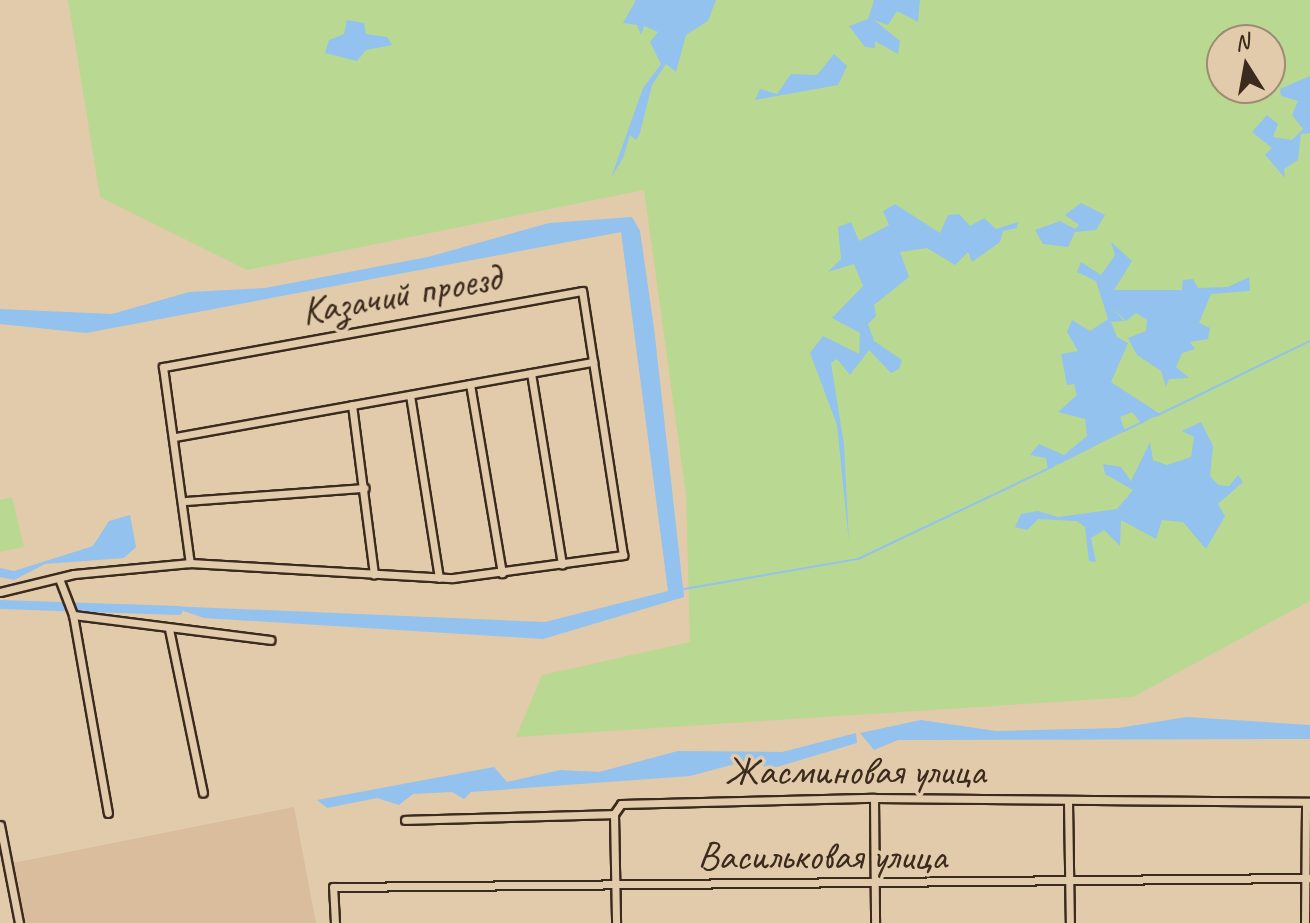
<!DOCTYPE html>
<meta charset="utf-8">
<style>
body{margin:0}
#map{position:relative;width:1310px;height:923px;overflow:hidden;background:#e2cbab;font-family:Caveat,sans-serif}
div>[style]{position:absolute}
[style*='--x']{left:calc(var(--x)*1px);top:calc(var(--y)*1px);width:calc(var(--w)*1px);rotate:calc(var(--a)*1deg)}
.built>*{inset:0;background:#d9bd9c}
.green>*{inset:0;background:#b9d992}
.water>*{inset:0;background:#92c2ed}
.stream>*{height:2px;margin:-1px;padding:0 1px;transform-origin:1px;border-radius:1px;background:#92c2ed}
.canal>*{height:9px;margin:-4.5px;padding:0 4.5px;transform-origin:4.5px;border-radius:4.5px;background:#92c2ed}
.roads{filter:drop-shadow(2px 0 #3b2a1e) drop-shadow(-2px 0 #3b2a1e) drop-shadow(0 2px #3b2a1e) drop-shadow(0 -2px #3b2a1e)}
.minor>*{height:7px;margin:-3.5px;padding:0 3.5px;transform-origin:3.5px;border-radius:3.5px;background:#e2cbab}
span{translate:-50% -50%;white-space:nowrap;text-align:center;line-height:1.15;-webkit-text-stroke:7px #e2cbab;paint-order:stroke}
.street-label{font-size:40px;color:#3b2a1e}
.north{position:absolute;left:1206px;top:24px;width:80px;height:80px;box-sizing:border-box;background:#e2cbab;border:2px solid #9f8b73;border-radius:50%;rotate:349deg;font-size:22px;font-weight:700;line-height:32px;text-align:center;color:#3b2a1e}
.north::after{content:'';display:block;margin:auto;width:28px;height:36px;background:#3b2a1e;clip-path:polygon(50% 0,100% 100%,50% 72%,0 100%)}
</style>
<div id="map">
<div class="built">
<i style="clip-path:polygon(294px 807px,316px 923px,25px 923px,13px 863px)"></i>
</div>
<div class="green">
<i style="clip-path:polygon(evenodd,68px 0,1310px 0,1310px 601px,1133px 697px,516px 737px,542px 675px,690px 642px,686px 495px,644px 190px,247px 270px,100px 197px,68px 0,1222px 40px,1270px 40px,1270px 88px,1222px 88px,1222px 40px)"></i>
<i style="clip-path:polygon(12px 497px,24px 547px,0 552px,0 500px)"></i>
</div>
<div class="water">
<i style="clip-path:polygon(636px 0,716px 0,708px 21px,686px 35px,676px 72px,666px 64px,652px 85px,640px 133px,636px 140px,630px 135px,623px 158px,611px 178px,643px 88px,661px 64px,650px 42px,658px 32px,644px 26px,641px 35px,637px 25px,623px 23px)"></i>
<i style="clip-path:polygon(874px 0,920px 0,918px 22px,897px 11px,888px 25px,874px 20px,900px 41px,898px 54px,875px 41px,875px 48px,865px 47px,849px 26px,868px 19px)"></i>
<i style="clip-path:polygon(347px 20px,364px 23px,366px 34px,387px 37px,392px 45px,366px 50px,357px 61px,325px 53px,329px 40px,344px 34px)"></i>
<i style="clip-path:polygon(834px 54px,847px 66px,838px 85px,755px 100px,760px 89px,777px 94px,791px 74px,817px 75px)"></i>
<i style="clip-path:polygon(1310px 76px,1310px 133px,1301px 134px,1298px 160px,1284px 169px,1285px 178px,1265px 155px,1272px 148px,1252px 132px,1267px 115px,1278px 124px,1273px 137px,1292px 140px,1303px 129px,1292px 115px,1298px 101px,1281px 96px,1280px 89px)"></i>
<i style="clip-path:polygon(1081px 203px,1105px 215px,1096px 230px,1075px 232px,1068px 247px,1043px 244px,1035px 230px,1060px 221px,1075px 229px,1079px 225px,1065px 215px)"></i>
<i style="clip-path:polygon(895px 204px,940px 233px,948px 215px,959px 214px,970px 226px,984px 218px,996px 229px,1018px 222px,1017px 228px,1003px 231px,1000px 242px,972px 262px,968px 252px,955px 265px,927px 248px,900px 252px,909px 277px,874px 305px,876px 316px,868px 324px,874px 341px,902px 360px,899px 369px,891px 373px,869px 350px,850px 375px,837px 359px,831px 363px,844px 445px,849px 543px,837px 425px,810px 353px,823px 336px,859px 354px,860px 333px,832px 318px,863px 286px,854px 264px,828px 272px,841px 259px,838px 227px,851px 222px,859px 241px,889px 225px,883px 211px)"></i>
<i style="clip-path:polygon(632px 217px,640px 231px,654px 328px,684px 597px,543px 639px,204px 618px,169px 606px,545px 622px,668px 591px,621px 232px,86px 333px,0 324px,0 309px,112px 314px,189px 292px,265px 288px,428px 257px,549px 223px)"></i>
<i style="clip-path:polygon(1111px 242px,1132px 261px,1114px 290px,1182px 290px,1183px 280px,1193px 279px,1198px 288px,1228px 287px,1249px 277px,1250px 291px,1211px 294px,1199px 323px,1210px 328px,1208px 339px,1190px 342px,1195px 349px,1182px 353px,1176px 367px,1189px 378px,1169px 379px,1166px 387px,1161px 371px,1137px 355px,1128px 338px,1146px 331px,1147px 320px,1136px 313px,1126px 321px,1112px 308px,1124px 321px,1111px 322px,1117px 337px,1128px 343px,1111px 382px,1160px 414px,1141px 423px,1132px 412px,1120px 417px,1125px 431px,1048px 469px,1046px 458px,1030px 455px,1039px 444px,1064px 455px,1087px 436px,1085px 419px,1058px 412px,1077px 395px,1074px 384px,1067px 385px,1061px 354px,1078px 351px,1067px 332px,1072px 320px,1090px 331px,1108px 319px,1096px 281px,1077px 272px,1081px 262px,1101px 275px,1115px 255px)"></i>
<i style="clip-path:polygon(1201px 422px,1213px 446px,1210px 476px,1218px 485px,1229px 486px,1238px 475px,1243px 482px,1218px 504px,1225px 516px,1206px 549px,1183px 522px,1162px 520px,1156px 539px,1121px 520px,1120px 546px,1104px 530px,1091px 538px,1096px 562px,1089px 561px,1085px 527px,1077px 521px,1038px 519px,1027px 530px,1015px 527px,1021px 514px,1038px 511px,1058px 517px,1117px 509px,1133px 490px,1105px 474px,1103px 464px,1121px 467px,1131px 481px,1150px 442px,1153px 460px,1167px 465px,1191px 457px,1194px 437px,1182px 431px)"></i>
<i style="clip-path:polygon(130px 515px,136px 547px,124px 558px,45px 564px,14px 580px,0 577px,0 568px,14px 571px,93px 546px,109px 521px)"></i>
<i style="clip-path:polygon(1187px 717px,1310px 725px,1310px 739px,898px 740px,874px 750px,860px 733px,921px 720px,996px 731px,1118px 728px)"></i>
<i style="clip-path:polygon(856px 733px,857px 743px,777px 767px,735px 764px,690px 776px,471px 792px,464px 799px,452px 792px,413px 794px,399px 805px,377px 798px,327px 808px,317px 800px,494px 767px,507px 782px,560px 770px,599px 772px,678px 751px,782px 752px)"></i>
</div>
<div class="stream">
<i style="--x:1156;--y:416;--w:171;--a:-26"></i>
<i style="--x:1124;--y:431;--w:25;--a:-26"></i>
<i style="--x:1059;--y:463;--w:34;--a:-27"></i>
<i style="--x:684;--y:589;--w:177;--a:-9.8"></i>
<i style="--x:858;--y:559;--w:217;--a:-25.4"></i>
</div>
<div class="canal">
<i style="--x:0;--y:604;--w:178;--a:1.9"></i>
</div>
<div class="roads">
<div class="minor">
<i style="--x:531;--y:373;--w:194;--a:80.8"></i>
<i style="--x:470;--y:384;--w:192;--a:80.4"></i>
<i style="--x:410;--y:395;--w:185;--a:81"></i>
<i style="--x:352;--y:405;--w:171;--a:82.6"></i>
<i style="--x:175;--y:437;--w:425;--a:-10.2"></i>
<i style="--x:186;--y:501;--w:179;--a:-4.2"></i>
<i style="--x:60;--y:581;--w:36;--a:69"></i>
<i style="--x:73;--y:615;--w:201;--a:80"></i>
<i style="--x:0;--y:592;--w:76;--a:-13.7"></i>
<i style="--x:74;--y:574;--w:117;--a:-5.4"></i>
<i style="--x:190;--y:563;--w:263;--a:3.3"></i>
<i style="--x:453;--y:578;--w:172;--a:-7.7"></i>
<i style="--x:623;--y:555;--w:267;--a:-98.8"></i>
<i style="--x:582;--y:291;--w:426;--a:169.7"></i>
<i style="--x:163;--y:367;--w:198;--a:82.2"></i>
<i style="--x:73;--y:615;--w:199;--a:7.2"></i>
<i style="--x:169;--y:629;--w:167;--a:78.3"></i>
<i style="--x:874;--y:798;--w:125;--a:89.5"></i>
<i style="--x:1068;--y:802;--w:121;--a:89.1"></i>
<i style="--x:614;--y:814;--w:12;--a:-55"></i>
<i style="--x:621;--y:804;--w:253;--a:-1.4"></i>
<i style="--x:874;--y:798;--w:436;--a:0.5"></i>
<i style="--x:614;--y:814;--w:109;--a:88.9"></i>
<i style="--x:405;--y:820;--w:209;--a:-1.6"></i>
<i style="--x:0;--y:825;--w:100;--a:79"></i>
<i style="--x:335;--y:923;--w:36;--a:-93"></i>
<i style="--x:333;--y:887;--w:977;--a:-0.53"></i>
<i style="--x:1305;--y:923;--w:121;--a:-89.5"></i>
</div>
</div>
<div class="street-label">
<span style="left:401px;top:294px;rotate:-10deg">Казачий проезд</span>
<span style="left:855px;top:771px">Жасминовая улица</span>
<span style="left:822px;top:856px">Васильковая улица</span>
</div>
<div class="north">N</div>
</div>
